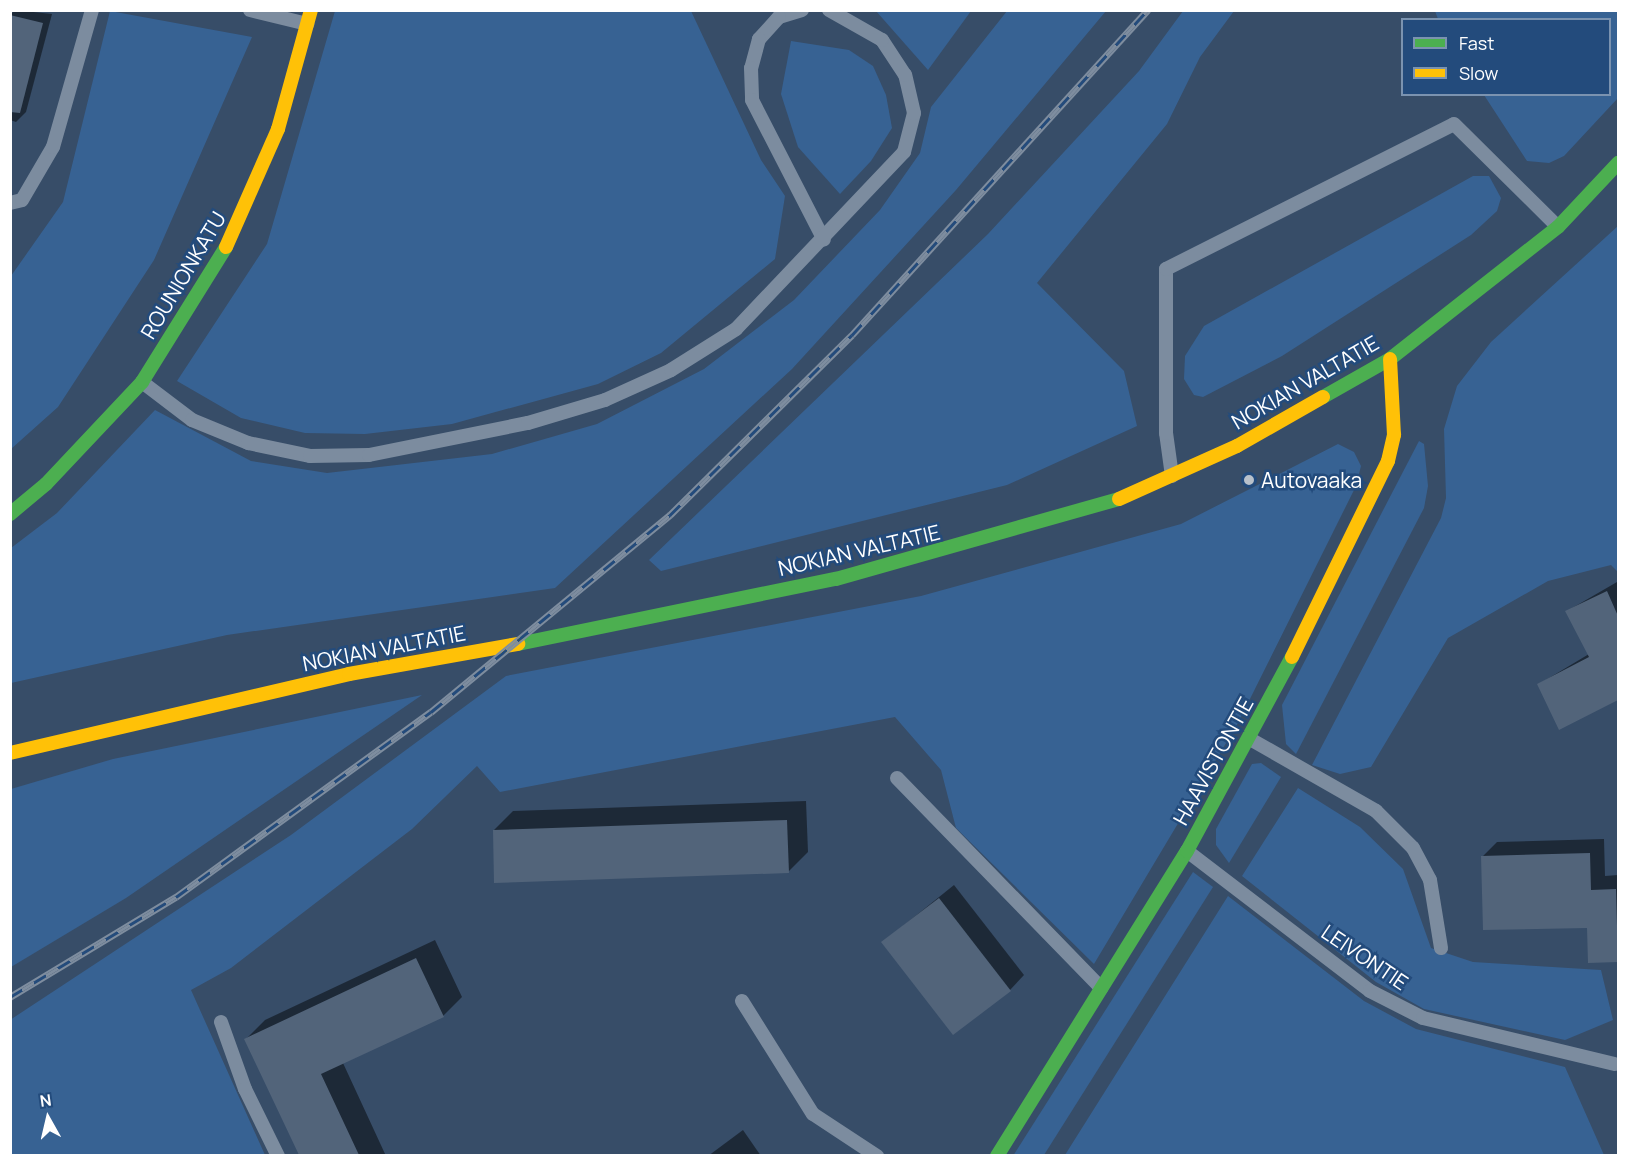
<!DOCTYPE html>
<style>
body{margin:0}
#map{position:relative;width:1629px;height:1166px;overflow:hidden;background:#374d68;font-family:Manrope,sans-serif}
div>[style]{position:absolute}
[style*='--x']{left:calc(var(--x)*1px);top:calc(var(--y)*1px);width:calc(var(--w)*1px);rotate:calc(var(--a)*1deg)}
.green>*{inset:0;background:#376293}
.shadow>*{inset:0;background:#0007}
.building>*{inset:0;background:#52647a}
.lane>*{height:14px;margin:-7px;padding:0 7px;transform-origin:7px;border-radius:7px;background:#7c8c9f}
.fast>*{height:14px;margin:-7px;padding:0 7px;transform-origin:7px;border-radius:7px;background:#4caf50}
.slow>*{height:14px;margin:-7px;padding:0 7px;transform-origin:7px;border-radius:7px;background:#ffc107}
.rail>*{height:7px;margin-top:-3.5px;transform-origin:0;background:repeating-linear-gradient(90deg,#234b7c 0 14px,#7e8d9f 0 28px);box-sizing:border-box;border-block:2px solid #7e8d9f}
.dots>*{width:16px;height:16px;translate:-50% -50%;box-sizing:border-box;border:3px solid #234b7c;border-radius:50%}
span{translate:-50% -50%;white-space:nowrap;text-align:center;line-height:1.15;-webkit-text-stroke:5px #234b7c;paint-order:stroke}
.street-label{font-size:21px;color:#fff}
.poi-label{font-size:21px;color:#fff}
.left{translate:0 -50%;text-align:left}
.frame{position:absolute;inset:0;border:12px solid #fff;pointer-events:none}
.legend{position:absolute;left:1401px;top:18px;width:210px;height:78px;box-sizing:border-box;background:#234b7c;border:2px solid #7b93b0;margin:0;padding:8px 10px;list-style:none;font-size:18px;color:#fff}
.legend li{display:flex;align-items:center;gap:12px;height:30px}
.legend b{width:30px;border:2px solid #7b93b0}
.north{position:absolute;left:18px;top:1088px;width:60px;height:60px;-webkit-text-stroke:4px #234b7c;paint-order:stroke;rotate:352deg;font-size:16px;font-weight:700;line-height:24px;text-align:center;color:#fff}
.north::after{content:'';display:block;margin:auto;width:21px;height:27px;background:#fff;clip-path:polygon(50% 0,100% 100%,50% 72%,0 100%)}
</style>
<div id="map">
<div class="green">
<i style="clip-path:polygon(110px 11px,252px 37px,154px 260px,58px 407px,11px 449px,11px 276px,63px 202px)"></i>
<i style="clip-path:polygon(335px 11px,691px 11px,761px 160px,785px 196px,775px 259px,661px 353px,598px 384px,452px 424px,365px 434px,305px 433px,241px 418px,177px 381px,267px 244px)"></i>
<i style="clip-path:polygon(876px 11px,971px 11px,928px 70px)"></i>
<i style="clip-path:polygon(1007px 11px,1106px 11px,956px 190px,792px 369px,555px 588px,227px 635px,11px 683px,11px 548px,57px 513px,155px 410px,251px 461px,327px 473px,492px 454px,597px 424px,704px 369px,794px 300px,880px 210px,920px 153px,931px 107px)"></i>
<i style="clip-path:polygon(1183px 11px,1234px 11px,1200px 57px,1167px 124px,1037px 283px,1124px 371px,1137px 426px,1007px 485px,661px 571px,649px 560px,988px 234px,1139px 71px)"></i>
<i style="clip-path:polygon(1435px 11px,1618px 11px,1618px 98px,1564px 156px,1549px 163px,1527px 161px,1484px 95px,1610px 94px,1610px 20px,1438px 19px)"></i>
<i style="clip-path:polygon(791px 41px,849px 50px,873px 66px,886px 95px,892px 128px,871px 161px,840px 194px,798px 147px,781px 94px)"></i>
<i style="clip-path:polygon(1473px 176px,1489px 176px,1501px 198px,1497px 211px,1471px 235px,1282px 356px,1203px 397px,1194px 395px,1184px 379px,1185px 356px,1204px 326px)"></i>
<i style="clip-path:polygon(1618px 226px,1618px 572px,1611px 565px,1548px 581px,1448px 638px,1371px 767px,1340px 774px,1312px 765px,1441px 518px,1446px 498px,1444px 429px,1457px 386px,1491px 342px)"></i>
<i style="clip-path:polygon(1419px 441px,1424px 444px,1428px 486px,1424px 508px,1296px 754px,1286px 744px,1282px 705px)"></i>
<i style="clip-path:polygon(1338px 444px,1354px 452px,1361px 466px,1356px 486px,1238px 723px,1094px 964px,956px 828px,941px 770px,895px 717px,500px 792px,477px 766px,412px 829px,231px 968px,191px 990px,265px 1155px,11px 1155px,10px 1020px,291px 835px,506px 676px,921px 596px,1181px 524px)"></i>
<i style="clip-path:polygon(422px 695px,126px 898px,11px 967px,11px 789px,113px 759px)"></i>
<i style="clip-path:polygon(1261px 763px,1281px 777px,1229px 863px,1216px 845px,1216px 829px,1252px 764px)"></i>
<i style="clip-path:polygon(1298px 788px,1360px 827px,1403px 869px,1431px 948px,1473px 962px,1601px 970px,1613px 1020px,1565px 1040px,1424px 1009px,1376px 982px,1242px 876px)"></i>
<i style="clip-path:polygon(1193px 872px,1213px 887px,1044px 1155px,1013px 1156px)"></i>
<i style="clip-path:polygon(1228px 896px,1364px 1001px,1416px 1029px,1565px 1067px,1604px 1155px,1065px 1155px)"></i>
</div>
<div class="shadow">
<i style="clip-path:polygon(15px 10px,52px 14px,26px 112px,16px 122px,10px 120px,10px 15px)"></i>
<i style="clip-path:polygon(1617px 582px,1618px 698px,1560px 728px,1539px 684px,1589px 654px,1567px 611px)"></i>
<i style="clip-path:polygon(806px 801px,808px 852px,789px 871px,494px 830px,513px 811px)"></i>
<i style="clip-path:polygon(1604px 839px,1605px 876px,1618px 875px,1618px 961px,1589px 962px,1588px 926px,1482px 857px,1497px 842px)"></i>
<i style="clip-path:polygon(954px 885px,1024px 975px,1010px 990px,883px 942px)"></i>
<i style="clip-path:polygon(435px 940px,462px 997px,443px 1016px,343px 1063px,386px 1156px,301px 1156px,246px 1039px,265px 1020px)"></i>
<i style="clip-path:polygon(743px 1130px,761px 1156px,708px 1156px)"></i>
</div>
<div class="building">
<i style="clip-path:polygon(10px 15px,43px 23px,20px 113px,10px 112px)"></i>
<i style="clip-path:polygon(1607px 591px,1618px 616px,1618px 700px,1559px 730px,1537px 684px,1589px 657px,1565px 611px)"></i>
<i style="clip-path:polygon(787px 820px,789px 873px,494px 883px,493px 830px)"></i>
<i style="clip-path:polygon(1590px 853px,1591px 890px,1616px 889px,1618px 962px,1588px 963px,1587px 928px,1483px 930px,1481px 856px)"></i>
<i style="clip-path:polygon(939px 898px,1011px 991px,953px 1035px,881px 942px)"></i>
<i style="clip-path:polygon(416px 958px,444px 1017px,321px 1074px,359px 1155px,299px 1155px,244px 1039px)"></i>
</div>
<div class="lane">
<i style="--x:250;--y:10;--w:59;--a:13.8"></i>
<i style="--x:802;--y:10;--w:24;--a:163"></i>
<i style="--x:779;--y:17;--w:30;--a:132"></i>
<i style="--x:759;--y:39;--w:30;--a:105"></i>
<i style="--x:751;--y:68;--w:32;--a:88"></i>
<i style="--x:752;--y:100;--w:157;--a:62.8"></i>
<i style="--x:10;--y:203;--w:12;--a:-14"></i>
<i style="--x:22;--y:200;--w:61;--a:-59.7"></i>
<i style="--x:53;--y:147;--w:142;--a:-74.1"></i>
<i style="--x:142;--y:382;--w:63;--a:37.2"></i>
<i style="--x:192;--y:420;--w:61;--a:22.3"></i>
<i style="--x:248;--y:443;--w:63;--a:11.8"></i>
<i style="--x:310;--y:456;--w:59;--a:-1"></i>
<i style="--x:369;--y:455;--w:162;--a:-11.4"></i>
<i style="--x:528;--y:423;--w:80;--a:-16.6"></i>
<i style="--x:605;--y:400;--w:72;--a:-24.4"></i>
<i style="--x:671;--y:370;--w:77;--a:-32.2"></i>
<i style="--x:736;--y:329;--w:244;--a:-46.5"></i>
<i style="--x:904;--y:152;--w:40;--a:-75.6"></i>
<i style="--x:914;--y:113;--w:39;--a:-103"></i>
<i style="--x:905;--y:75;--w:42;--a:-123.3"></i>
<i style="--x:882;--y:40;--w:61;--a:-150.5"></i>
<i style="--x:1172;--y:476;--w:43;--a:-97.9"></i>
<i style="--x:1166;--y:433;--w:164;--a:-90"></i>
<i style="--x:1166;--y:269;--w:322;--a:-26.7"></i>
<i style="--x:1454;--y:124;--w:146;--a:44.7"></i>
<i style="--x:1250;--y:739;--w:145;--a:29.7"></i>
<i style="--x:1376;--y:811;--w:52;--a:45"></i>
<i style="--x:1413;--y:848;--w:36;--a:62"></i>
<i style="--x:1430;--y:880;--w:69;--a:80.8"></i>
<i style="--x:897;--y:778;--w:293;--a:45.8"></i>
<i style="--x:1187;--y:851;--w:230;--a:37.4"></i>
<i style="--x:1370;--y:991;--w:59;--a:27"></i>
<i style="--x:1423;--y:1018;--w:197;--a:13.5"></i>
<i style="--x:742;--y:1001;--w:133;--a:57.9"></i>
<i style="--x:813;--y:1114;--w:77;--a:33.3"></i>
<i style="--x:221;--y:1022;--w:71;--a:70.3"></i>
<i style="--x:245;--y:1089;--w:75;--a:63.8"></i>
</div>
<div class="fast">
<i style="--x:1323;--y:397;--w:77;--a:-29.6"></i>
<i style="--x:1390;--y:359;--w:214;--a:-38.2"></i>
<i style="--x:1558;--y:227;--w:88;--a:-46.8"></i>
<i style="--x:10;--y:514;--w:47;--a:-39.8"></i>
<i style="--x:46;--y:484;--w:140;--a:-46.7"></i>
<i style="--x:142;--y:382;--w:159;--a:-58.1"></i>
<i style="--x:518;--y:644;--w:325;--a:-11.6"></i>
<i style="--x:836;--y:579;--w:294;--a:-15.8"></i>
<i style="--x:997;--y:1156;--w:359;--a:-58.1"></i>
<i style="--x:1187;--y:851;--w:221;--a:-61.6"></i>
</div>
<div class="slow">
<i style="--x:226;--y:247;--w:129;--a:-66.2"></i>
<i style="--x:278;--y:129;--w:123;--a:-74.5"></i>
<i style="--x:1119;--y:499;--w:129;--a:-24.2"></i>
<i style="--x:1237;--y:446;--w:99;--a:-29.7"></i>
<i style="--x:1292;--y:657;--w:218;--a:-63.9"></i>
<i style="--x:1388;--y:461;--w:27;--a:-77"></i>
<i style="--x:1394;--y:435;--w:76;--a:-93"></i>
<i style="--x:10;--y:753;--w:348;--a:-13.1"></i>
<i style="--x:349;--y:674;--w:172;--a:-10.1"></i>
</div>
<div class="rail">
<i style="--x:10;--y:997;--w:194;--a:-31.1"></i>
<i style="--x:176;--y:897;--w:315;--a:-36"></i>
<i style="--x:431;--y:712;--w:310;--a:-39.5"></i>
<i style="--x:670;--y:515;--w:256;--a:-44.7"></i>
<i style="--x:852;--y:335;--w:440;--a:-47.7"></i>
</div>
<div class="dots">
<i style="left:1249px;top:480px;background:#b9c1ca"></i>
</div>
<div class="street-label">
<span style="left:183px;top:275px;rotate:-59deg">ROUNIONKATU</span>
<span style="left:1305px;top:382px;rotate:-30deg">NOKIAN VALTATIE</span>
<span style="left:859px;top:550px;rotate:-13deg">NOKIAN VALTATIE</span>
<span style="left:384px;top:648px;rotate:-11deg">NOKIAN VALTATIE</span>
<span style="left:1213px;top:761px;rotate:-61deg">HAAVISTONTIE</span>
<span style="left:1365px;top:957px;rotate:34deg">LEIVONTIE</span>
</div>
<div class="poi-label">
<span class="left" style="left:1261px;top:480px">Autovaaka</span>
</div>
<div class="frame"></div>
<ul class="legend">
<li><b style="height:8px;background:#4caf50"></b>Fast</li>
<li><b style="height:8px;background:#ffc107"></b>Slow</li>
</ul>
<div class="north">N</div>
</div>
